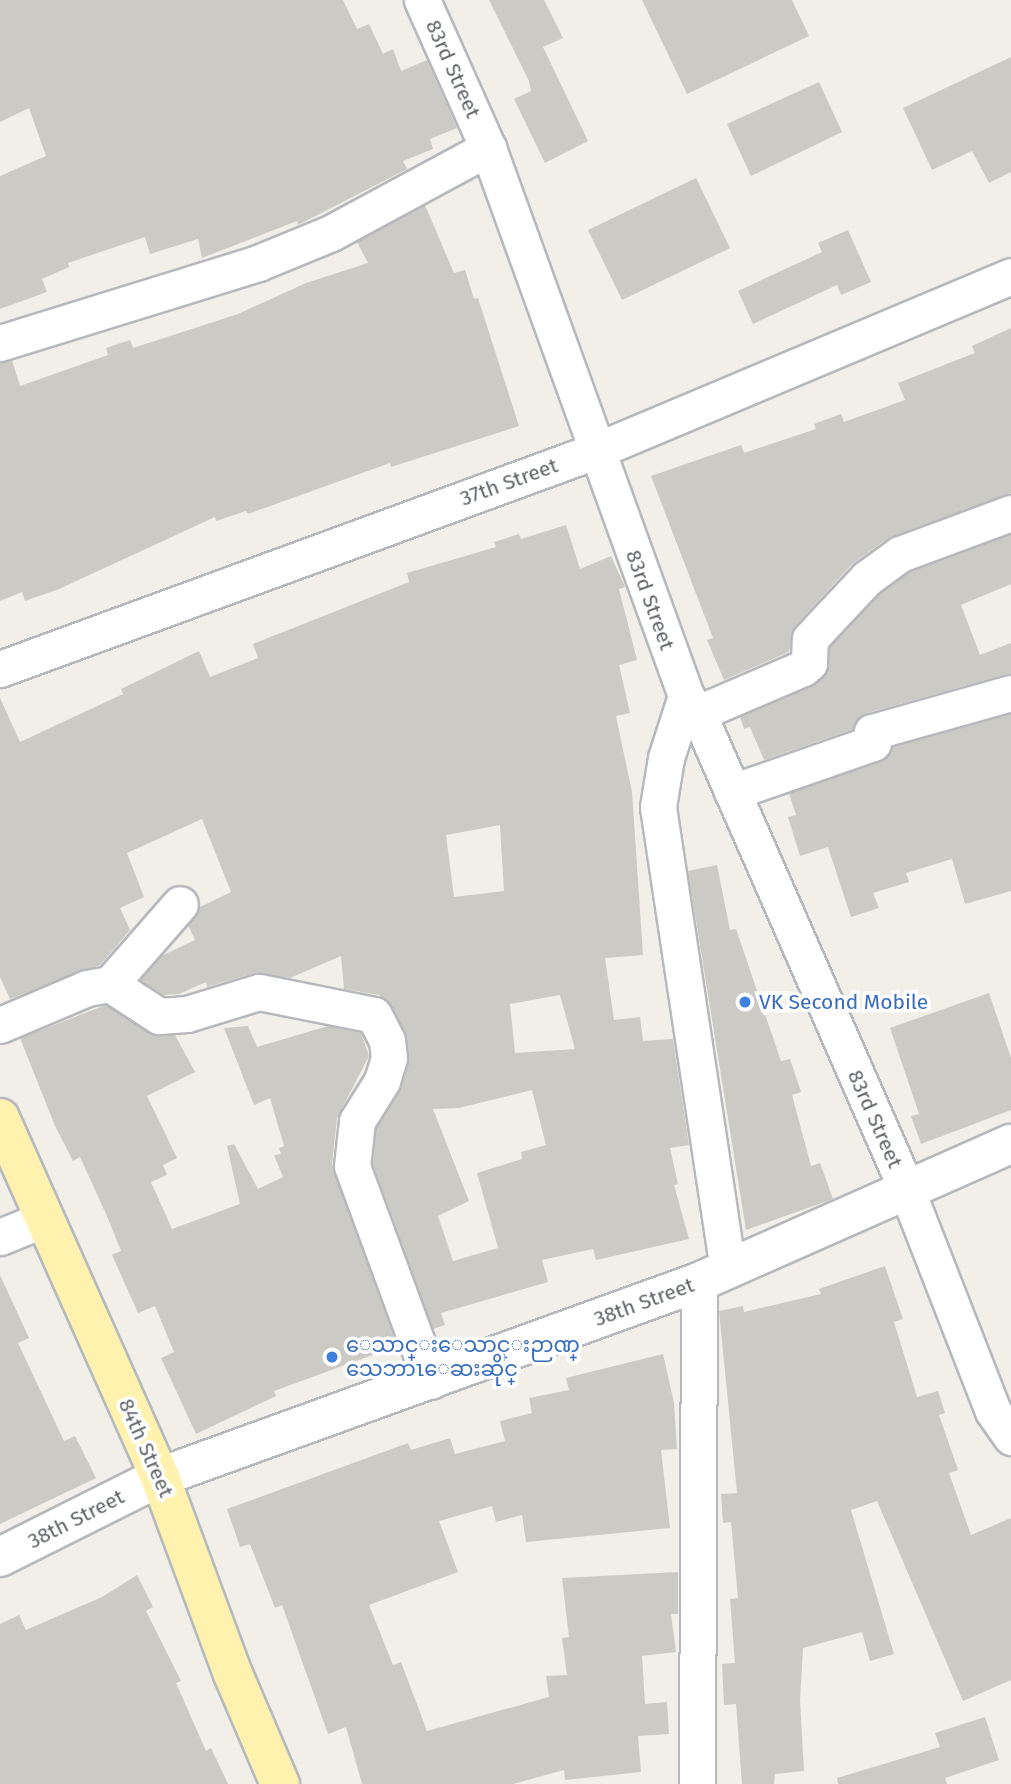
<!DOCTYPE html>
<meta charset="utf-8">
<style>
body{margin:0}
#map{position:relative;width:1011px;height:1784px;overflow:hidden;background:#f1efe8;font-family:"Fira Sans","Noto Sans Myanmar",sans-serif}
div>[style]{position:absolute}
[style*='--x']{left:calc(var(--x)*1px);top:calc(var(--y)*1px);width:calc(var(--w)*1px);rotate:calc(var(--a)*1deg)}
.building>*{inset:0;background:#cccac5}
.roads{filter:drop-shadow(2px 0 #b5b8bc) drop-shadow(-2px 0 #b5b8bc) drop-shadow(0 2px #b5b8bc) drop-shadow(0 -2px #b5b8bc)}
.minor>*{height:35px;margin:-17.5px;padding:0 17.5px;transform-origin:17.5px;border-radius:17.5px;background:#fff}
.secondary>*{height:38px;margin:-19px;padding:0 19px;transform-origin:19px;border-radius:19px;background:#fff}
.primary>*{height:38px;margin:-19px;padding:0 19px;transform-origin:19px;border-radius:19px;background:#fff2af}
.dots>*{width:19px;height:19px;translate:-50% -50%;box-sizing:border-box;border:4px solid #fff;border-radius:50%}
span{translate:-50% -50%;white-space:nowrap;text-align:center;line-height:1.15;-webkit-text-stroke:7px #fff;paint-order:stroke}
.street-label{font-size:21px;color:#5f6368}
.shop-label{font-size:21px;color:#366cbe}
.left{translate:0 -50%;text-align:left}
</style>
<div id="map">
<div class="building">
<i style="clip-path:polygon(0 0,343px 0,357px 29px,369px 24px,383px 54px,393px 49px,401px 71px,427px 60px,457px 128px,430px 139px,433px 149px,403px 161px,407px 169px,298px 225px,297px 221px,202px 258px,198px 239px,150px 254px,145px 237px,68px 263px,69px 267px,42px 279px,47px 292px,0 309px,0 176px,46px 156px,29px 108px,0 122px)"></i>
<i style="clip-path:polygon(489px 0,544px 0,563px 38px,543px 47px,588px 141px,545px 163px,514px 99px,531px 91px,529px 81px)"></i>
<i style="clip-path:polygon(642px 0,792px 0,809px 36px,687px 94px)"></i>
<i style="clip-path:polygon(1011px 57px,1011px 172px,989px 183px,972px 151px,932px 170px,903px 108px)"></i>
<i style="clip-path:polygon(819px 82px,842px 132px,751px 176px,727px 124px)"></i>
<i style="clip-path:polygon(696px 178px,730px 248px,622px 300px,588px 230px)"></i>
<i style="clip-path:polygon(425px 205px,454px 273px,465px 270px,474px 299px,478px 298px,519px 426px,391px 467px,390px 463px,248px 514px,246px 511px,216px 521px,215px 517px,59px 589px,25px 601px,22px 592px,0 601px,0 363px,12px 360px,20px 386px,108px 355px,106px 348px,130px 340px,133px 348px,238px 314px,306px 283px,368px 263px,357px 242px)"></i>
<i style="clip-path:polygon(848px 230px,871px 282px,841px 295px,837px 285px,753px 324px,738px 291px,822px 252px,818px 243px)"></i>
<i style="clip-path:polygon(1011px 328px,1011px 493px,888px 538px,852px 564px,795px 626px,789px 652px,724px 680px,707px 640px,713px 638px,651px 476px,741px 445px,744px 453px,816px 429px,814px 424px,841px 414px,844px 422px,905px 400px,898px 383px,975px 353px,972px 346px)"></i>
<i style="clip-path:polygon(evenodd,566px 525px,580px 569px,611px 556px,625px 587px,619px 589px,637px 660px,619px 665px,630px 713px,616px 716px,632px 792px,643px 955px,605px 958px,614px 1020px,640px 1017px,643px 1041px,673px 1039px,689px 1145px,670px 1148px,678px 1184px,674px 1185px,689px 1239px,596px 1260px,593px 1249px,542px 1260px,548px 1282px,441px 1313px,445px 1325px,433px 1329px,373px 1164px,376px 1128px,399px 1091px,408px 1063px,407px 1037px,392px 1005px,379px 995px,344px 989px,341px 956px,290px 978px,254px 973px,207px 987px,206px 982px,179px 994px,164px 995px,140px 980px,161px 956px,195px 940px,188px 925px,200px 907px,231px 892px,202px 819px,127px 853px,144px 897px,120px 908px,130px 930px,100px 965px,10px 999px,0 977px,0 698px,20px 742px,123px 694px,121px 689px,199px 651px,210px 677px,258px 658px,253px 644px,409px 582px,407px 573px,496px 547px,494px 542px,519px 534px,521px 539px,566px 525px,500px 825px,504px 891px,454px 897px,446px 835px,500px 825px,566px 525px,560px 995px,575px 1049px,515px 1053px,510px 1004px,560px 995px,566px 525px,532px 1090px,546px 1145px,521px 1152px,522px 1159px,477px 1173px,498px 1248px,453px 1261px,438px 1216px,469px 1201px,433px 1109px,459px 1108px,532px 1090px)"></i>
<i style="clip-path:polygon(1011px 534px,1011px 584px,961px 605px,980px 655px,1011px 643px,1011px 673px,867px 713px,853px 729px,764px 760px,750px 727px,744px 729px,740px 717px,822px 678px,830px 647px,880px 593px,910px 572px)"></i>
<i style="clip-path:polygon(1011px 714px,1011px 891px,965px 904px,952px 859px,906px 873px,909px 882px,873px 893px,879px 908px,851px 917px,828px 847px,800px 856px,788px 817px,796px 815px,789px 793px,880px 762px,892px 747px)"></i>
<i style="clip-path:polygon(717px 865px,730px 930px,736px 929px,781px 1061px,790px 1059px,801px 1092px,792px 1095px,811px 1166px,820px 1163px,833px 1199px,746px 1230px,688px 871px)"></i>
<i style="clip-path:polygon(989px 993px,1011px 1058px,1011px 1110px,921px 1144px,911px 1116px,919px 1114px,890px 1028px)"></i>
<i style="clip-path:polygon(106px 1005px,149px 1033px,175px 1035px,195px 1072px,147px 1096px,177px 1158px,163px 1165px,167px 1175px,151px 1182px,172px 1229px,240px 1204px,227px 1146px,234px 1144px,258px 1189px,283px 1177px,274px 1155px,281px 1154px,279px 1148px,284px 1146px,270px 1098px,254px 1105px,224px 1028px,248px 1026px,257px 1047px,328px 1026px,361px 1033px,369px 1056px,337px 1118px,332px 1164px,397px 1346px,274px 1391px,276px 1396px,196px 1434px,161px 1358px,174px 1352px,155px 1306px,138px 1313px,112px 1255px,121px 1251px,106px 1214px,80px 1157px,73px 1161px,55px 1126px,20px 1038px)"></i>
<i style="clip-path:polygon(885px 1266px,903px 1319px,894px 1322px,917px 1397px,938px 1391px,945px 1413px,939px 1415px,958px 1470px,949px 1473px,971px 1535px,1011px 1518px,1011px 1680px,963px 1701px,877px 1501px,851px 1510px,894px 1654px,870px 1661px,862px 1632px,803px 1648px,800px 1700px,804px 1771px,775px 1774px,774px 1784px,742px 1784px,736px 1704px,724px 1705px,722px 1664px,735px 1663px,730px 1599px,738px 1598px,731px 1522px,723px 1523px,721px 1494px,737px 1493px,719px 1311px,743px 1306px,744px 1312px,821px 1294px,819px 1289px)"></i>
<i style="clip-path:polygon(0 1275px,29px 1338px,18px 1343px,64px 1441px,75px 1436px,96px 1478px,0 1524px)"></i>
<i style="clip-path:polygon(663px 1354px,674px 1403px,677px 1449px,661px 1450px,670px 1528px,526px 1542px,522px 1515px,496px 1522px,492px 1506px,439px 1521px,458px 1572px,369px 1605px,393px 1665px,401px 1662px,427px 1731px,549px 1697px,546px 1676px,567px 1675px,562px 1638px,569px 1637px,562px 1578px,678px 1572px,678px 1614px,671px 1614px,676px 1652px,642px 1656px,645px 1704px,667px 1702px,669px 1734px,638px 1736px,641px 1772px,565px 1780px,564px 1770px,513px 1784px,362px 1784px,346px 1727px,328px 1734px,282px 1605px,275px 1608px,250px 1544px,240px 1547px,227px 1509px,408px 1443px,411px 1450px,450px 1438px,455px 1454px,505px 1441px,500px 1421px,532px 1413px,529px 1398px,569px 1390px,566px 1378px)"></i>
<i style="clip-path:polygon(137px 1575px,153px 1607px,146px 1611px,181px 1681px,176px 1683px,206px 1751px,211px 1748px,228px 1784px,0 1784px,0 1624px,19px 1615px,26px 1630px,102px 1597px)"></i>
<i style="clip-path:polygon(985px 1717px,999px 1760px,945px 1778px,947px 1784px,838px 1784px,837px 1778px,940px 1747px,935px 1733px)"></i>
</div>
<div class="roads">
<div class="minor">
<i style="--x:422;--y:0;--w:162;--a:66"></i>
<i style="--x:488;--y:148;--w:583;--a:70.13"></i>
<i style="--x:686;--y:696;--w:21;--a:55"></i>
<i style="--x:698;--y:713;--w:519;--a:66.35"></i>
<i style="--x:906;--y:1188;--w:239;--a:68.7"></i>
<i style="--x:993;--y:1411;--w:32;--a:55"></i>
<i style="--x:0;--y:343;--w:270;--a:-17.2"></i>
<i style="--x:258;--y:263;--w:79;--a:-22.3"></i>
<i style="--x:331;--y:233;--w:179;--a:-28.4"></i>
<i style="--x:0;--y:669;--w:634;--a:-20.12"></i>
<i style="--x:595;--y:451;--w:451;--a:-22.8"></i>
<i style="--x:686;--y:696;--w:65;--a:107.9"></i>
<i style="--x:666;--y:758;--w:50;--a:99.3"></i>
<i style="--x:658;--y:807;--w:467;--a:81.4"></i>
<i style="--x:698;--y:713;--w:114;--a:-23.2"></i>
<i style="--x:803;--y:668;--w:8;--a:-40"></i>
<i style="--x:809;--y:663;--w:24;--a:-88"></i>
<i style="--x:810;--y:639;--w:13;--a:-48"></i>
<i style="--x:819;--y:629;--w:70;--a:-46.7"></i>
<i style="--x:867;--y:578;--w:41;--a:-36"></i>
<i style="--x:900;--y:554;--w:118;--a:-20.3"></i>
<i style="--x:732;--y:792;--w:149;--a:-19.2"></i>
<i style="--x:873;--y:743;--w:11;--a:-95"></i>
<i style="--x:872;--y:732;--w:144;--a:-15.7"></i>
<i style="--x:110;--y:984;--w:106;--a:-48.8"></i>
<i style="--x:0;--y:1025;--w:95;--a:-23"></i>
<i style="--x:87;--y:988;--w:23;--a:-10"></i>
<i style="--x:110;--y:984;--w:59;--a:33.1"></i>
<i style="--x:159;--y:1016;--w:28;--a:-4"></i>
<i style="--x:187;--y:1014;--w:75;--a:-17"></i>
<i style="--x:259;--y:992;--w:117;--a:11.3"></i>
<i style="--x:374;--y:1015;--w:28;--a:63"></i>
<i style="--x:387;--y:1040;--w:18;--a:84"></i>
<i style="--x:389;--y:1058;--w:24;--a:107"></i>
<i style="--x:382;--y:1081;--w:47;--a:122"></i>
<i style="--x:357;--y:1121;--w:45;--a:96.3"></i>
<i style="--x:352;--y:1166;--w:229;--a:69.8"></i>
<i style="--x:0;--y:1237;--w:48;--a:-22.2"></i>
<i style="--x:697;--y:1784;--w:502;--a:-89.77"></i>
</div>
<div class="secondary">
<i style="--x:0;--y:1557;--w:179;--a:-26.6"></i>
<i style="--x:160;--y:1477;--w:573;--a:-19.89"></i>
<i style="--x:699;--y:1282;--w:341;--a:-23.9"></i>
</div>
<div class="primary">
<i style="--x:0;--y:1118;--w:393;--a:66"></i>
<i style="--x:160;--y:1477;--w:210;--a:69.7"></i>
<i style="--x:233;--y:1674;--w:120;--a:66.9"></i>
</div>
</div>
<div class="dots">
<i style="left:745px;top:1002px;background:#3f7fe0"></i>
<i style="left:332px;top:1357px;background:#3f7fe0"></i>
</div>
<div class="street-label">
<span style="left:453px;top:69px;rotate:66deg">83rd Street</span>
<span style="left:509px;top:482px;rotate:-20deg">37th Street</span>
<span style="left:650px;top:600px;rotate:70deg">83rd Street</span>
<span style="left:875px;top:1119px;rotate:66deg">83rd Street</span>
<span style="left:644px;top:1302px;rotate:-20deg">38th Street</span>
<span style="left:146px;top:1448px;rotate:66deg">84th Street</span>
<span style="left:76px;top:1519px;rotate:-27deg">38th Street</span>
</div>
<div class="shop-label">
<span class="left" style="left:759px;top:1002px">VK Second Mobile</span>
<span class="left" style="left:346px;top:1357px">ေသာင္းေသာင္းဉာဏ္<br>သေဘာၤေဆးဆိုင္</span>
</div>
</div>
